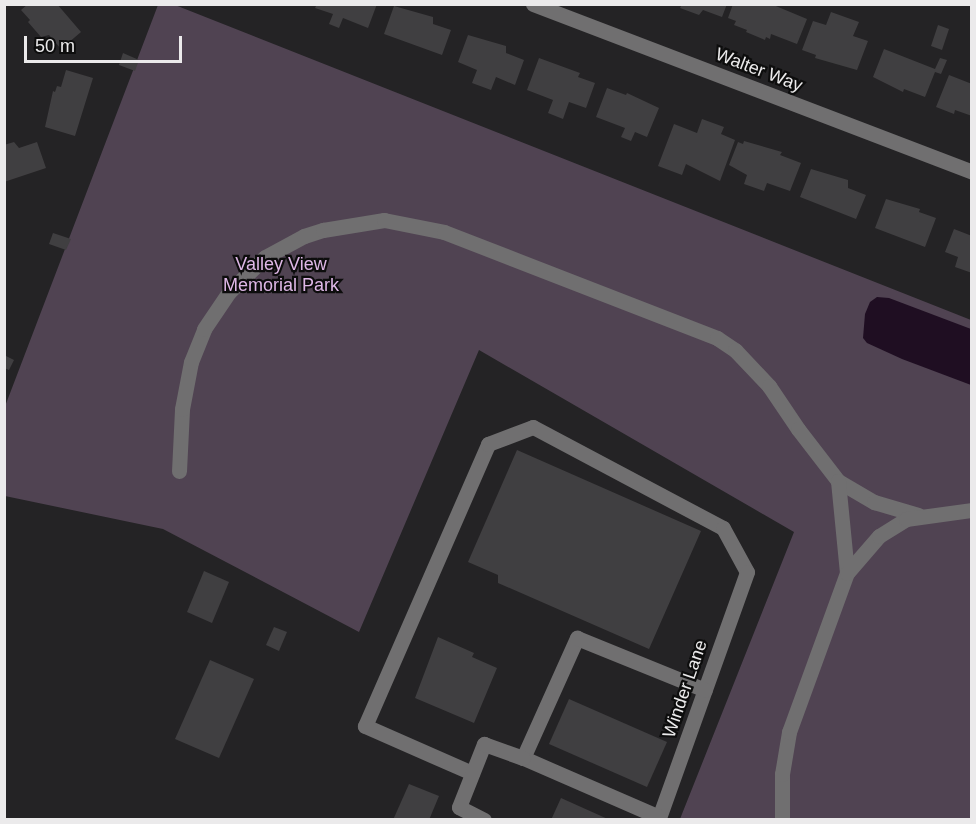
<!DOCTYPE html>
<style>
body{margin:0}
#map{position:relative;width:976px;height:824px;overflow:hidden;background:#242325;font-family:Arial,sans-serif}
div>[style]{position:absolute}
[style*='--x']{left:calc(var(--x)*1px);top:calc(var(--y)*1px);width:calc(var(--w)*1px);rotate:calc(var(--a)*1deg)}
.green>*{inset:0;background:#504352}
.water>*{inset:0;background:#1f0e22}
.building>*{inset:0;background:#403f41}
.minor>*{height:15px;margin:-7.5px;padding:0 7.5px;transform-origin:7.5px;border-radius:7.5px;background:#706f70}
span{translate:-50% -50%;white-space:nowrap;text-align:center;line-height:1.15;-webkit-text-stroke:4.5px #0d0d0d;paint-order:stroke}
.street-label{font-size:18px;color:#ebeaeb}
.park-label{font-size:18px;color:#deb7e6}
.frame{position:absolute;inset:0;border:6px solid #ebeaeb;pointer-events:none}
.scale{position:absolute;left:24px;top:36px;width:158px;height:27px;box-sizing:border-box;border:3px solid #ebeaeb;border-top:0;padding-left:8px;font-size:18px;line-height:21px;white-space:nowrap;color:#ebeaeb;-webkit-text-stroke:4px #0d0d0d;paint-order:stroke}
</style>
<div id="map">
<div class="green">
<i style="clip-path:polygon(158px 5px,175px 5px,971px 320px,971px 819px,680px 819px,794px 532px,479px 350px,359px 632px,163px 529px,5px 496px,4px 409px)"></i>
</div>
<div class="water">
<i style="clip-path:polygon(877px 297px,889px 298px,971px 329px,971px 385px,902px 359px,867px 343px,863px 338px,865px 314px,870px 302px)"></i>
</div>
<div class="building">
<i style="clip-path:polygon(28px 4px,57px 4px,81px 32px,61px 49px,49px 35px,41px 37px,28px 22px,30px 20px,21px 10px)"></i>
<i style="clip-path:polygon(317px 4px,377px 4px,368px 28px,343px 18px,339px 28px,329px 24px,333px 14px,315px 8px)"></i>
<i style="clip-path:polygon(682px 4px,727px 4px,722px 17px,703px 10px,699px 15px,680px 8px)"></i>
<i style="clip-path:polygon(733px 4px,771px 4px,807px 19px,797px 44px,771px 34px,770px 39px,766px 37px,765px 40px,746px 32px,747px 30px,734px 25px,736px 21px,728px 18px)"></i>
<i style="clip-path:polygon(394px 6px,433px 17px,433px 24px,451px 30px,442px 55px,384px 34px)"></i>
<i style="clip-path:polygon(831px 12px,859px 22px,853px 36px,868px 41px,857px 70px,815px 58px,816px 55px,802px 50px,813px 21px,826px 25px)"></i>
<i style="clip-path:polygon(938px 25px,949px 29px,942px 50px,931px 46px)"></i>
<i style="clip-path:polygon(468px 35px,506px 46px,506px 53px,524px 60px,515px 85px,496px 77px,491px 90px,472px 83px,477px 70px,458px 62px)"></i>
<i style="clip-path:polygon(884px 49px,935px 69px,940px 58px,947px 60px,941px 74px,935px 72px,925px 97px,904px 89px,903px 92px,873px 77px)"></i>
<i style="clip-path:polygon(123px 53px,139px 60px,135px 71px,119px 65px)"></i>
<i style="clip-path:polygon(539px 58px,580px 73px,578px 77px,595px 83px,586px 108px,569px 102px,563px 119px,548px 113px,553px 100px,527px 90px)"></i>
<i style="clip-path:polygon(66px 70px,93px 78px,75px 136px,45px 127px,53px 91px,55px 92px,57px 86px,61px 87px)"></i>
<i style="clip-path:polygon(949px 75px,972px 84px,972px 116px,955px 110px,954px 114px,936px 107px)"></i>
<i style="clip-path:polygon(607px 88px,626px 95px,627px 93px,659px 108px,647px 137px,635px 132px,631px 141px,621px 137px,625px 128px,596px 117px)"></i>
<i style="clip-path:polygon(702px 119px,724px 127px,721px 134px,735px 140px,720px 181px,686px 164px,682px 175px,658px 166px,674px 124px,697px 133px)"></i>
<i style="clip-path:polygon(744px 141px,782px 152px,780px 155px,801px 163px,790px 191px,767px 183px,764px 191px,744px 184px,747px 175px,729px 165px,738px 142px,743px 144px)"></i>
<i style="clip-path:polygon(14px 142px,19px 148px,37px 142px,46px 168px,4px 182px,4px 145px)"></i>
<i style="clip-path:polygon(811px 169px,848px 180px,848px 188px,866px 195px,856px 219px,800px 197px)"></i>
<i style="clip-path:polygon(886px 199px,920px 209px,919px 212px,936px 218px,925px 247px,875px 228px)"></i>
<i style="clip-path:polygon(954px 229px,972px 236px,972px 273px,955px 267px,958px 257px,945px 252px)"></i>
<i style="clip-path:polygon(53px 233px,71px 239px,66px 250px,49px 244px)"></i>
<i style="clip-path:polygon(4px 355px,14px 360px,9px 370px,4px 368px)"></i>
<i style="clip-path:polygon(517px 450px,701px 531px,649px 649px,498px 583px,498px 575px,468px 562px)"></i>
<i style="clip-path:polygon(204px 571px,229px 582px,212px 623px,187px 612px)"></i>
<i style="clip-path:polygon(274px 627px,287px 632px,279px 651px,266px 645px)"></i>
<i style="clip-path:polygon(438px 637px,474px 653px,472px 657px,497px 668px,474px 723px,415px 698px)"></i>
<i style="clip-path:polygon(210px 660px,254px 679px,219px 758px,175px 739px)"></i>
<i style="clip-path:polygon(569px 699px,667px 742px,647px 787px,549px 744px)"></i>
<i style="clip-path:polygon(409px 784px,439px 796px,429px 820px,393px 820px)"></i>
<i style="clip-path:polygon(561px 798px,610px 820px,551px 820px)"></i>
</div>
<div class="minor">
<i style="--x:533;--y:4;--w:470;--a:20.9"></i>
<i style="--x:179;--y:471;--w:62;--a:-87.2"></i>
<i style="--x:182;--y:409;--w:48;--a:-79.2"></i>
<i style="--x:191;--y:362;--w:35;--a:-68"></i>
<i style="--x:204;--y:329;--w:45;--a:-56"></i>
<i style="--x:229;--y:292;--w:50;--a:-44.2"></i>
<i style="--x:265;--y:257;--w:44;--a:-28.3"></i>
<i style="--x:304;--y:236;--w:20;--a:-18"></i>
<i style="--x:323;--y:230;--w:62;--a:-9.3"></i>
<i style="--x:384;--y:220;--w:61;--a:11.3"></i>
<i style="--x:444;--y:232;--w:293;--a:21.2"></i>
<i style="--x:717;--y:338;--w:22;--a:34"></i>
<i style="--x:735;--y:350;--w:50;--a:46.6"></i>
<i style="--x:769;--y:386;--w:52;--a:56"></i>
<i style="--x:798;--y:429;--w:66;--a:52.4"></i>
<i style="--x:838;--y:481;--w:42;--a:30.3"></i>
<i style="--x:874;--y:502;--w:46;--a:16.5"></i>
<i style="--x:838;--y:481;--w:92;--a:84.4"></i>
<i style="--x:472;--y:773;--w:117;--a:-156.3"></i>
<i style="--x:365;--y:726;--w:308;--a:-66.4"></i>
<i style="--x:488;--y:444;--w:48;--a:-20.7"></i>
<i style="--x:533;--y:427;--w:215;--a:28"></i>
<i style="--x:723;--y:528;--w:50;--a:61.4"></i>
<i style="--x:747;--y:572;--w:263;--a:109.7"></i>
<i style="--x:659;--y:817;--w:148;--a:-156.5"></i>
<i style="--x:523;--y:758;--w:132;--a:-65.8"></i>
<i style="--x:577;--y:638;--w:138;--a:22.1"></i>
<i style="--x:484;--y:820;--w:28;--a:-153"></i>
<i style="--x:459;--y:807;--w:68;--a:-68.4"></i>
<i style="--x:484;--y:744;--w:41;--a:19.7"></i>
<i style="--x:782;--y:820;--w:46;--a:-90"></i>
<i style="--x:782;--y:774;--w:43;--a:-80.5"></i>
<i style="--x:789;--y:732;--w:169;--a:-70"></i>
<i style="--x:847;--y:573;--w:49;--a:-49.1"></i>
<i style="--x:879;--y:536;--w:32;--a:-32"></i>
<i style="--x:906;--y:519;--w:67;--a:-7.8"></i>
</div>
<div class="street-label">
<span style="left:759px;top:70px;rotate:21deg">Walter Way</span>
<span style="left:685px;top:689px;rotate:-71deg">Winder Lane</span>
</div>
<div class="park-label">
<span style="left:281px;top:275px">Valley View<br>Memorial Park</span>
</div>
<div class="frame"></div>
<div class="scale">50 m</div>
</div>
